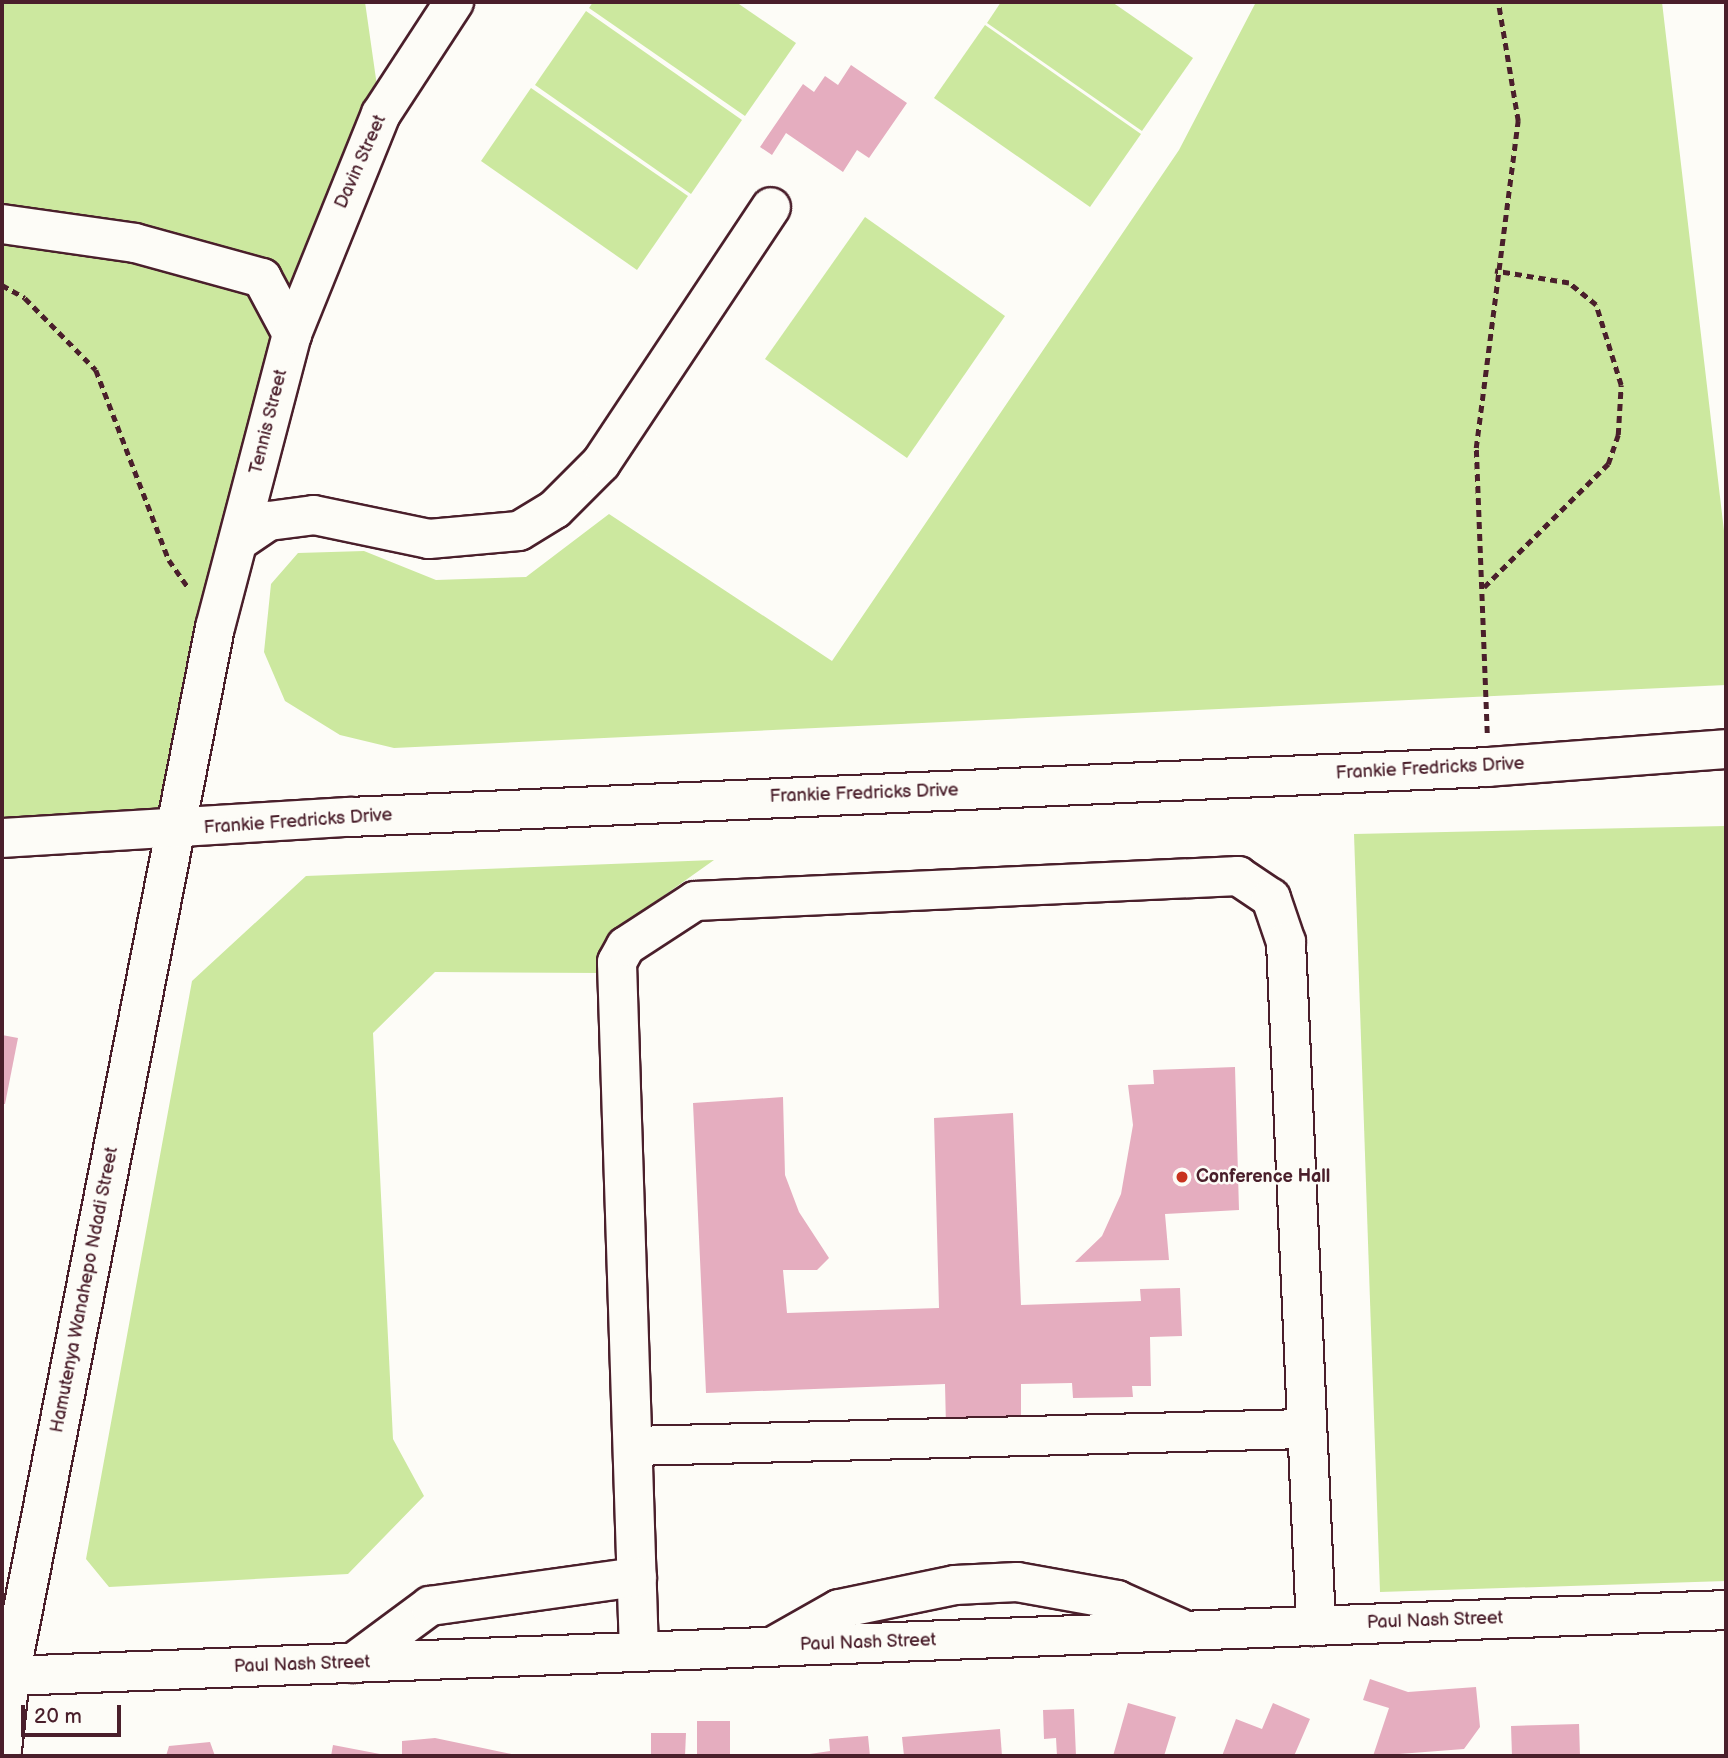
<!DOCTYPE html>
<style>
body{margin:0}
#map{position:relative;width:1728px;height:1758px;overflow:hidden;background:#fdfcf7;font-family:"Balsamiq Sans",sans-serif}
div>[style]{position:absolute}
[style*='--x']{left:calc(var(--x)*1px);top:calc(var(--y)*1px);width:calc(var(--w)*1px);rotate:calc(var(--a)*1deg)}
.green>*{inset:0;background:#cce89f}
.building>*{inset:0;background:#e5adbf}
.path>*{height:4.5px;margin-top:-2.25px;transform-origin:0;background:repeating-linear-gradient(90deg,#4a1f2b 0 7px,transparent 0 12px)}
.roads{filter:drop-shadow(2px 0 #4a1f2b) drop-shadow(-2px 0 #4a1f2b) drop-shadow(0 2px #4a1f2b) drop-shadow(0 -2px #4a1f2b)}
.minor>*{height:38px;margin:-19px;padding:0 19px;transform-origin:19px;border-radius:19px;background:#fdfcf7}
.dots>*{width:19px;height:19px;translate:-50% -50%;box-sizing:border-box;border:4px solid #fdfcf7;border-radius:50%}
span{translate:-50% -50%;white-space:nowrap;text-align:center;line-height:1.15;-webkit-text-stroke:5px #fdfcf7;paint-order:stroke}
.street-label{font-size:18px;color:#4a1f2b}
.poi-label{font-size:18px;color:#4a1f2b;font-weight:700}
.left{translate:0 -50%;text-align:left}
.frame{position:absolute;inset:0;border:4px solid #4a1f2b;pointer-events:none}
.scale{position:absolute;left:21px;top:1705px;width:100px;height:32px;box-sizing:border-box;border:4px solid #4a1f2b;border-top:0;padding-left:9px;font-size:21px;line-height:24px;white-space:nowrap;color:#4a1f2b;-webkit-text-stroke:5px #fdfcf7;paint-order:stroke}
</style>
<div id="map">
<div class="green">
<i style="clip-path:polygon(2px 2px,365px 2px,381px 114px,353px 177px,173px 832px,2px 838px)"></i>
<i style="clip-path:polygon(593px 2px,736px 2px,796px 43px,745px 116px,589px 8px)"></i>
<i style="clip-path:polygon(1001px 2px,1112px 2px,1193px 58px,1142px 131px,987px 23px)"></i>
<i style="clip-path:polygon(1256px 2px,1662px 2px,1726px 548px,1726px 685px,394px 748px,340px 735px,285px 701px,264px 652px,271px 584px,298px 553px,364px 551px,436px 580px,526px 577px,609px 514px,832px 661px,1179px 150px)"></i>
<i style="clip-path:polygon(586px 11px,742px 120px,691px 194px,535px 85px)"></i>
<i style="clip-path:polygon(985px 25px,1141px 134px,1090px 207px,934px 98px)"></i>
<i style="clip-path:polygon(531px 88px,688px 196px,637px 270px,481px 161px)"></i>
<i style="clip-path:polygon(865px 217px,1005px 316px,907px 458px,765px 359px)"></i>
<i style="clip-path:polygon(1726px 826px,1726px 1581px,1380px 1592px,1354px 834px)"></i>
<i style="clip-path:polygon(714px 860px,607px 936px,600px 973px,435px 972px,373px 1033px,393px 1439px,424px 1496px,348px 1574px,109px 1587px,86px 1559px,192px 981px,306px 876px)"></i>
</div>
<div class="building">
<i style="clip-path:polygon(851px 65px,907px 103px,869px 158px,857px 150px,843px 172px,786px 133px,772px 155px,760px 147px,803px 84px,814px 92px,825px 76px,838px 85px)"></i>
<i style="clip-path:polygon(2px 1035px,18px 1038px,5px 1104px,2px 1104px)"></i>
<i style="clip-path:polygon(1235px 1067px,1239px 1210px,1165px 1214px,1169px 1260px,1075px 1262px,1102px 1236px,1121px 1194px,1133px 1125px,1128px 1085px,1154px 1084px,1153px 1070px)"></i>
<i style="clip-path:polygon(783px 1097px,785px 1175px,799px 1212px,829px 1258px,817px 1270px,783px 1270px,787px 1313px,939px 1308px,934px 1118px,1013px 1113px,1021px 1305px,1141px 1301px,1140px 1289px,1180px 1288px,1182px 1336px,1150px 1337px,1151px 1386px,1132px 1386px,1133px 1397px,1073px 1398px,1072px 1383px,1021px 1384px,1021px 1426px,946px 1427px,945px 1384px,706px 1393px,693px 1103px)"></i>
<i style="clip-path:polygon(1370px 1679px,1408px 1692px,1476px 1687px,1480px 1727px,1464px 1749px,1373px 1756px,1389px 1708px,1363px 1700px)"></i>
<i style="clip-path:polygon(1128px 1703px,1176px 1717px,1164px 1756px,1113px 1756px)"></i>
<i style="clip-path:polygon(1273px 1703px,1310px 1719px,1294px 1756px,1222px 1756px,1236px 1719px,1262px 1729px)"></i>
<i style="clip-path:polygon(1074px 1709px,1076px 1756px,1057px 1756px,1056px 1738px,1044px 1739px,1043px 1710px)"></i>
<i style="clip-path:polygon(697px 1721px,730px 1721px,730px 1756px,697px 1756px)"></i>
<i style="clip-path:polygon(1579px 1724px,1580px 1756px,1512px 1756px,1511px 1726px)"></i>
<i style="clip-path:polygon(1000px 1729px,1002px 1756px,904px 1756px,902px 1737px)"></i>
<i style="clip-path:polygon(651px 1733px,686px 1733px,685px 1756px,651px 1756px)"></i>
<i style="clip-path:polygon(868px 1736px,870px 1756px,796px 1756px,830px 1751px,829px 1739px)"></i>
<i style="clip-path:polygon(435px 1738px,516px 1755px,516px 1756px,402px 1756px,402px 1741px)"></i>
<i style="clip-path:polygon(210px 1742px,215px 1756px,166px 1756px,169px 1746px)"></i>
<i style="clip-path:polygon(333px 1745px,380px 1754px,379px 1756px,331px 1756px)"></i>
</div>
<div class="path">
<i style="--x:2;--y:285;--w:26;--a:29"></i>
<i style="--x:25;--y:298;--w:101;--a:45.4"></i>
<i style="--x:96;--y:370;--w:204;--a:69"></i>
<i style="--x:169;--y:560;--w:35;--a:55"></i>
<i style="--x:1484;--y:587;--w:175;--a:-44.8"></i>
<i style="--x:1608;--y:464;--w:31;--a:-71"></i>
<i style="--x:1618;--y:435;--w:50;--a:-86.6"></i>
<i style="--x:1621;--y:385;--w:84;--a:-107.4"></i>
<i style="--x:1596;--y:305;--w:35;--a:-141"></i>
<i style="--x:1569;--y:283;--w:75;--a:-170.8"></i>
<i style="--x:1487;--y:733;--w:285;--a:-92.2"></i>
<i style="--x:1476;--y:448;--w:330;--a:-82.7"></i>
<i style="--x:1518;--y:121;--w:121;--a:-99.5"></i>
</div>
<div class="roads">
<div class="minor">
<i style="--x:2;--y:224;--w:134;--a:8.1"></i>
<i style="--x:135;--y:243;--w:132;--a:15.4"></i>
<i style="--x:262;--y:278;--w:64;--a:61.8"></i>
<i style="--x:292;--y:334;--w:303;--a:104.7"></i>
<i style="--x:215;--y:627;--w:1069;--a:101.06"></i>
<i style="--x:10;--y:1676;--w:74;--a:96.2"></i>
<i style="--x:292;--y:334;--w:237;--a:-68"></i>
<i style="--x:381;--y:114;--w:134;--a:-56.9"></i>
<i style="--x:239;--y:541;--w:36;--a:-34"></i>
<i style="--x:269;--y:521;--w:45;--a:-7.6"></i>
<i style="--x:314;--y:515;--w:117;--a:11.8"></i>
<i style="--x:429;--y:539;--w:90;--a:-5.1"></i>
<i style="--x:519;--y:531;--w:42;--a:-31.4"></i>
<i style="--x:555;--y:509;--w:65;--a:-45"></i>
<i style="--x:601;--y:463;--w:307;--a:-56.4"></i>
<i style="--x:2;--y:838;--w:348;--a:-3.5"></i>
<i style="--x:349;--y:817;--w:1140;--a:-2.51"></i>
<i style="--x:1488;--y:767;--w:239;--a:-4.3"></i>
<i style="--x:633;--y:1446;--w:672;--a:-1.45"></i>
<i style="--x:777;--y:1644;--w:71;--a:-29.4"></i>
<i style="--x:839;--y:1609;--w:118;--a:-11.7"></i>
<i style="--x:955;--y:1585;--w:62;--a:-2.8"></i>
<i style="--x:1017;--y:1582;--w:102;--a:10.2"></i>
<i style="--x:1117;--y:1600;--w:69;--a:24"></i>
<i style="--x:639;--y:1652;--w:690;--a:-91.83"></i>
<i style="--x:617;--y:962;--w:18;--a:-61"></i>
<i style="--x:626;--y:946;--w:82;--a:-33.1"></i>
<i style="--x:695;--y:901;--w:544;--a:-2.64"></i>
<i style="--x:1238;--y:876;--w:40;--a:34"></i>
<i style="--x:1271;--y:898;--w:46;--a:71.2"></i>
<i style="--x:1286;--y:942;--w:685;--a:87.49"></i>
<i style="--x:353;--y:1663;--w:96;--a:-36.5"></i>
<i style="--x:430;--y:1606;--w:209;--a:-8"></i>
<i style="--x:10;--y:1676;--w:1717;--a:-2.2"></i>
</div>
</div>
<div class="dots">
<i style="left:1182px;top:1177px;background:#c8321e"></i>
</div>
<div class="street-label">
<span style="left:361px;top:162px;rotate:-66deg">Davin Street</span>
<span style="left:269px;top:422px;rotate:-76deg">Tennis Street</span>
<span style="left:1430px;top:769px;rotate:-3deg">Frankie Fredricks Drive</span>
<span style="left:864px;top:794px;rotate:-2deg">Frankie Fredricks Drive</span>
<span style="left:298px;top:822px;rotate:-4deg">Frankie Fredricks Drive</span>
<span style="left:85px;top:1290px;rotate:-79deg">Hamutenya Wanahepo Ndadi Street</span>
<span style="left:1435px;top:1621px;rotate:-2deg">Paul Nash Street</span>
<span style="left:868px;top:1643px;rotate:-2deg">Paul Nash Street</span>
<span style="left:302px;top:1665px;rotate:-2deg">Paul Nash Street</span>
</div>
<div class="poi-label">
<span class="left" style="left:1196px;top:1177px">Conference Hall</span>
</div>
<div class="frame"></div>
<div class="scale">20 m</div>
</div>
